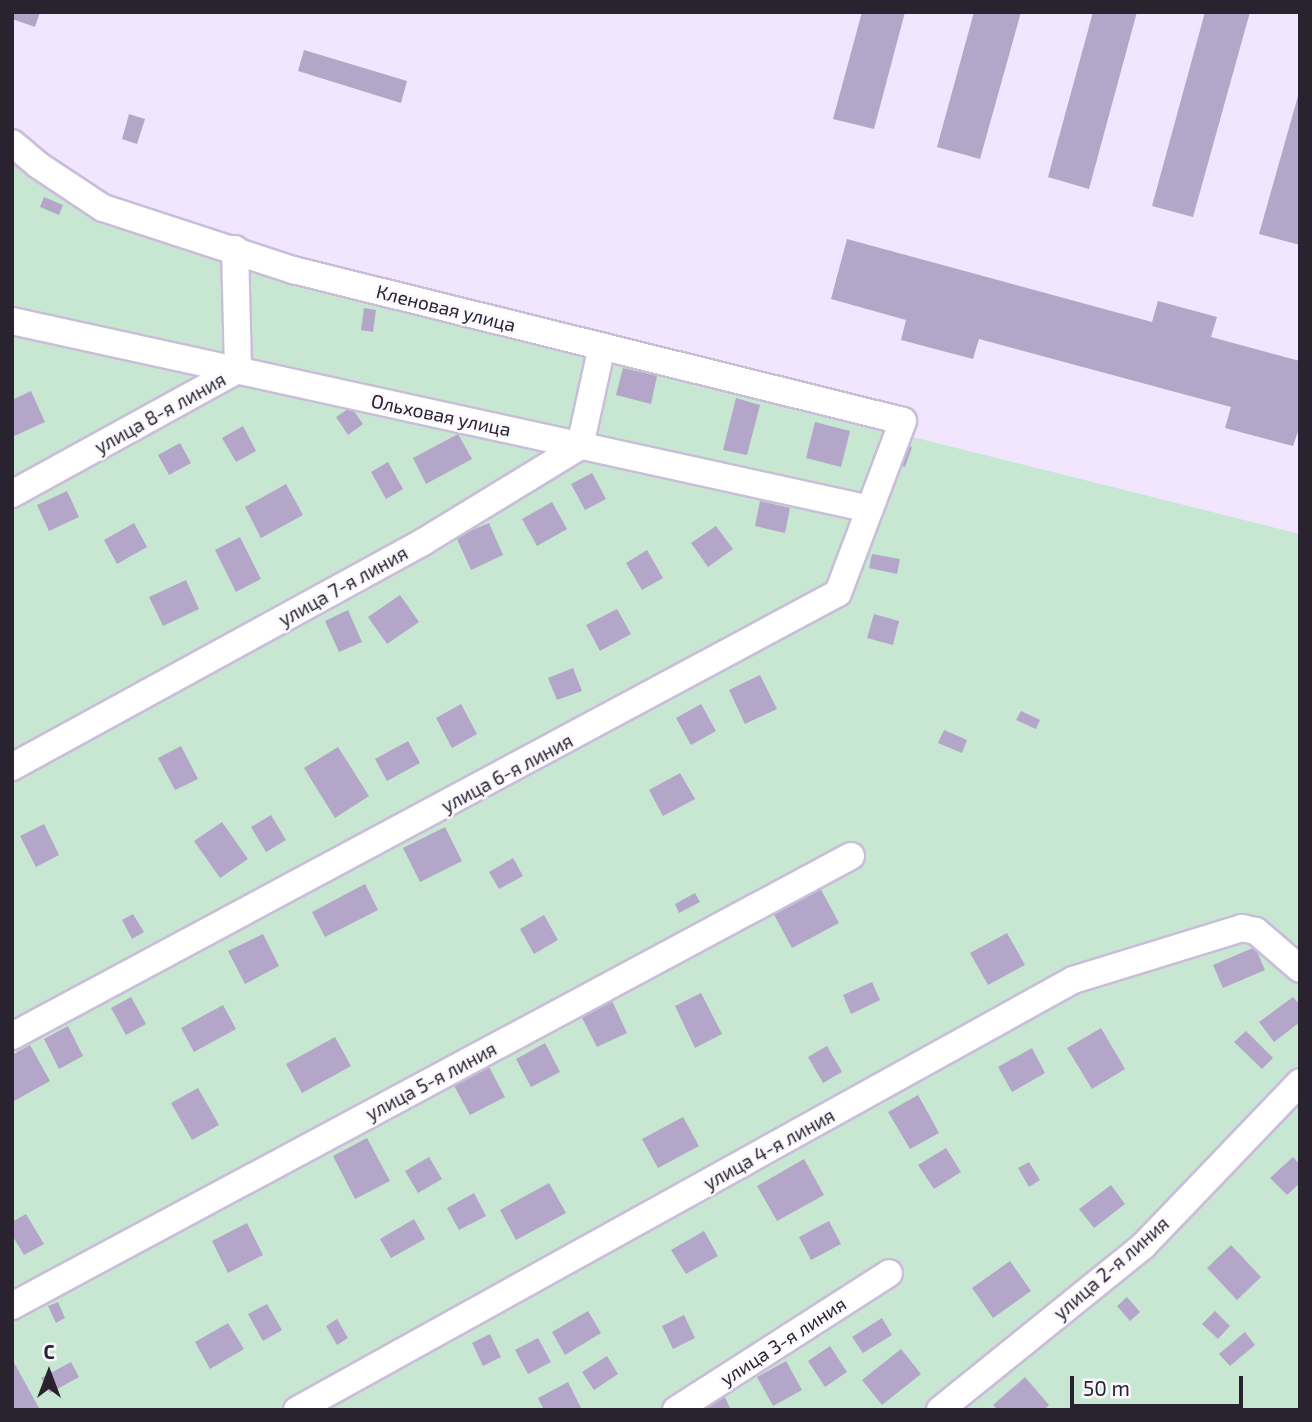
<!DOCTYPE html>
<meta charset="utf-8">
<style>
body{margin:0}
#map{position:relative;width:1312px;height:1422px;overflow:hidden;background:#f1e6fe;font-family:"Exo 2",sans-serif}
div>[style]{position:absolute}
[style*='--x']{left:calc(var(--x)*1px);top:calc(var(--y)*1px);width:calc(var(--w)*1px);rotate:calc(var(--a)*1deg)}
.green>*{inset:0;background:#c8e7d2}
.building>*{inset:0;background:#b3a6c9}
.roads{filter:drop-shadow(2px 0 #cabdd9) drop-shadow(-2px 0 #cabdd9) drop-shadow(0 2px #cabdd9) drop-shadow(0 -2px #cabdd9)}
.minor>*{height:26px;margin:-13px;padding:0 13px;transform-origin:13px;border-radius:13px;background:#fff}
span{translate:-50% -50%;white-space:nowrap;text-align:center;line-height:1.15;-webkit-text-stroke:5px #faf7fd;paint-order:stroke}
.street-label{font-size:19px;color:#28232e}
.frame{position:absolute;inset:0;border:14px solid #28232e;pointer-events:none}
.north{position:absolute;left:14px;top:1338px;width:70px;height:70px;-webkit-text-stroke:5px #faf7fd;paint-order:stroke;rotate:0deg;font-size:19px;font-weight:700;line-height:28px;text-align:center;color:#28232e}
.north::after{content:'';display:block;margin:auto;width:24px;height:32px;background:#28232e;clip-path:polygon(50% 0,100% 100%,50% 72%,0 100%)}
.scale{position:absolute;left:1070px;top:1376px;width:173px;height:32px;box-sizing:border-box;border:4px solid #28232e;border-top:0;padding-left:9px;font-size:21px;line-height:24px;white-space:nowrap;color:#28232e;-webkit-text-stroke:5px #faf7fd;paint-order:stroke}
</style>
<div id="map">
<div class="green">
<i style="clip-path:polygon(12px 153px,78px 198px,861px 424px,1300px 534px,1300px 1410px,12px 1410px)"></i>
</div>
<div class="building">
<i style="clip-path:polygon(12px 12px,40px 12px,35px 27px,12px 19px)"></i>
<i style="clip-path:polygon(862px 12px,905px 12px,874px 129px,833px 119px)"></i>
<i style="clip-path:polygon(974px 12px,1021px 12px,980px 159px,937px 147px)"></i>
<i style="clip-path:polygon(1093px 12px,1137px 12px,1089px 189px,1048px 177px)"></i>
<i style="clip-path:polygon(1205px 12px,1250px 12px,1193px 217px,1152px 206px)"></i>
<i style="clip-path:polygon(304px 50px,407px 81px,401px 103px,298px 71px)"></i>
<i style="clip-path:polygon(1300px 89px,1300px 245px,1259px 234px)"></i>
<i style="clip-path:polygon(129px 114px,145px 119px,137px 144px,122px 139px)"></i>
<i style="clip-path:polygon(44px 197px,63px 205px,59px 215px,40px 207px)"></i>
<i style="clip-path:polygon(847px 239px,1152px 322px,1158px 301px,1217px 317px,1211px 337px,1300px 361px,1300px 426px,1293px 446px,1225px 428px,1231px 407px,979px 339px,973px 359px,901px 340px,906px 320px,831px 299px)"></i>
<i style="clip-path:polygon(364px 308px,376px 310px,373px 332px,361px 330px)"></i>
<i style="clip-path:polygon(623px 368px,657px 376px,651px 404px,616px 395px)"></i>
<i style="clip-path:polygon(31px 391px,45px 422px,12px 437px,12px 400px)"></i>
<i style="clip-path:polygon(736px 398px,760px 405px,747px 455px,723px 450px)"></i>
<i style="clip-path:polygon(351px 407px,363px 424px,348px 435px,336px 417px)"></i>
<i style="clip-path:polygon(815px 422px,850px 431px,841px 467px,806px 458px)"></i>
<i style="clip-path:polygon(243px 426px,256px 451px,236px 462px,222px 438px)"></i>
<i style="clip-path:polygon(458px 434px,472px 459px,426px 484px,413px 458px)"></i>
<i style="clip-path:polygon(180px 443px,191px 463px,169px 475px,158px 455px)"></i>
<i style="clip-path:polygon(905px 445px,912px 447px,905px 467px,899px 465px)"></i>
<i style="clip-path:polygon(388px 462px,403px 489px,386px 499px,371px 472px)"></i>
<i style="clip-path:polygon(592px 473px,606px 499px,585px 510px,571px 484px)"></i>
<i style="clip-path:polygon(286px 484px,303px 515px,261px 538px,245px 507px)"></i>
<i style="clip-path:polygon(67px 491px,79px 517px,49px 531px,37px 505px)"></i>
<i style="clip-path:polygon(760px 501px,790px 508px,785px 533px,755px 526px)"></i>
<i style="clip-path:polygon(552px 502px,567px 529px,537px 546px,522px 519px)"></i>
<i style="clip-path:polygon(134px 523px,147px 547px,117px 564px,104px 540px)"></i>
<i style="clip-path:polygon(489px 523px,503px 555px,471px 570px,456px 537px)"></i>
<i style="clip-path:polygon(716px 526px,733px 549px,708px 567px,691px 543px)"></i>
<i style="clip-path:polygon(240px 537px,261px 579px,236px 592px,215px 550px)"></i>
<i style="clip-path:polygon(647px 550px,663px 578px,642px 590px,626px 563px)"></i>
<i style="clip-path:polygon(872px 554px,900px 559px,897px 574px,869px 568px)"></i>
<i style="clip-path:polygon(186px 580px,199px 609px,163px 626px,149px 597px)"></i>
<i style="clip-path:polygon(400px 595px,419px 622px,387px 644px,368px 617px)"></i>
<i style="clip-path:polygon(617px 609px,631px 634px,600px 651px,586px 625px)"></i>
<i style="clip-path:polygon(348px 610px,362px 642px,339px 652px,325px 621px)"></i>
<i style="clip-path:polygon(874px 614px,899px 621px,893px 645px,867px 638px)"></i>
<i style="clip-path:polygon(573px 668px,582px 691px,557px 700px,548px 678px)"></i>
<i style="clip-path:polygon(760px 675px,777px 709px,745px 724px,729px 690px)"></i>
<i style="clip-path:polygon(461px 704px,477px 734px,452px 748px,436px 718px)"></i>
<i style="clip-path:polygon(701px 704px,716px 731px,691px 745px,676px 718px)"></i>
<i style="clip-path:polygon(1021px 711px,1040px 720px,1036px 729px,1016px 720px)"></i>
<i style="clip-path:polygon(944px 730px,967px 740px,962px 753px,938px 743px)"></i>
<i style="clip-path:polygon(408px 741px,420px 763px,387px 781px,375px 759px)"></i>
<i style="clip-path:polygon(181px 746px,198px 779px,175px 790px,158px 758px)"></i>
<i style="clip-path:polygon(338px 747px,369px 796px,335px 818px,304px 768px)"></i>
<i style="clip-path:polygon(680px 773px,695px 799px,663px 816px,649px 790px)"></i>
<i style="clip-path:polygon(271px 815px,286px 840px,266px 852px,251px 827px)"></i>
<i style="clip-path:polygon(222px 822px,248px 859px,220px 878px,194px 841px)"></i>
<i style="clip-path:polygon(44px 824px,59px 855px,36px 867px,20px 836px)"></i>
<i style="clip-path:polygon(445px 827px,462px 861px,420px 882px,403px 848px)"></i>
<i style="clip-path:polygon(513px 858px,523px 876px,499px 889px,489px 872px)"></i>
<i style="clip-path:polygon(365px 884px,378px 910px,325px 937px,312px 912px)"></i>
<i style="clip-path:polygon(819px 886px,839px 923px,792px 948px,772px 911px)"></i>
<i style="clip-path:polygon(695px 893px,700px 902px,679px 913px,675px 904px)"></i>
<i style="clip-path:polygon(133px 914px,144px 932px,132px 939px,122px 920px)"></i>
<i style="clip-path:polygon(544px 915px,558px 940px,534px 954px,520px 929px)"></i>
<i style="clip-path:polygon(1007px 933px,1025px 965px,988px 985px,970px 953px)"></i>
<i style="clip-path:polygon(263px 934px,279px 966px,245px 984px,228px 951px)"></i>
<i style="clip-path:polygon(1255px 947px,1265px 970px,1223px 988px,1213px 965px)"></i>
<i style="clip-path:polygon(872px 982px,880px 1000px,851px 1014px,843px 995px)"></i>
<i style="clip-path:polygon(701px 993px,722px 1034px,695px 1048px,675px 1006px)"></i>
<i style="clip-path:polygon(131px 997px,146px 1024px,126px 1035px,111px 1008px)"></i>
<i style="clip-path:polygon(1293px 997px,1300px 1005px,1300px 1022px,1274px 1042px,1259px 1022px)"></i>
<i style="clip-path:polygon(612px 1001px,627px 1033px,597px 1047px,581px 1016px)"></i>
<i style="clip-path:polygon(223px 1005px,236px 1029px,194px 1052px,181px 1028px)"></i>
<i style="clip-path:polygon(68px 1026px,83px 1056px,59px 1069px,44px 1039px)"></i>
<i style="clip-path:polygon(1101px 1028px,1125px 1069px,1092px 1089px,1067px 1048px)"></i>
<i style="clip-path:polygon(1246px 1031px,1273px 1058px,1262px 1069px,1234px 1042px)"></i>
<i style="clip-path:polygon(335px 1037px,351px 1066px,302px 1093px,286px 1064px)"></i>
<i style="clip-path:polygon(545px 1043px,560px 1072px,531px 1087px,516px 1059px)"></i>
<i style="clip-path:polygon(30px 1045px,50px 1081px,12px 1102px,12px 1055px)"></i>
<i style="clip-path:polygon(827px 1046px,842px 1072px,823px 1083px,808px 1057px)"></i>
<i style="clip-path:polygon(1032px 1048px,1045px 1073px,1012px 1092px,998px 1067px)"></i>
<i style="clip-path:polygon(488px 1065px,505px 1097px,470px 1115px,453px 1084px)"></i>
<i style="clip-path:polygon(198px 1088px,219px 1125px,192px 1140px,171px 1103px)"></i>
<i style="clip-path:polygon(918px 1095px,939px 1133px,910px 1149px,888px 1112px)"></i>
<i style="clip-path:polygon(683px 1117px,699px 1146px,658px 1168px,642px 1139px)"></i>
<i style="clip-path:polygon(367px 1138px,390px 1181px,355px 1199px,333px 1156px)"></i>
<i style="clip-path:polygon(946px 1148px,961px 1172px,934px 1189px,918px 1165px)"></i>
<i style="clip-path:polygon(429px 1157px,442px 1179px,418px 1193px,405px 1171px)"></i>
<i style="clip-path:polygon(1293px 1157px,1300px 1165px,1300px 1183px,1287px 1195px,1270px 1178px)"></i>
<i style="clip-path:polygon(804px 1159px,824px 1195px,777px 1221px,757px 1186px)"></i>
<i style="clip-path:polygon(1029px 1162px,1040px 1180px,1029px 1187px,1018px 1168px)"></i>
<i style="clip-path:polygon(549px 1183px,566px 1213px,516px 1240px,500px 1210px)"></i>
<i style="clip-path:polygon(1111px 1185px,1125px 1204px,1094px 1228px,1079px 1209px)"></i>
<i style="clip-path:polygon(474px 1193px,486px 1216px,459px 1230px,447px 1208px)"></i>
<i style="clip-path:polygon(26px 1214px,44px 1244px,24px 1255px,12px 1235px,12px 1222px)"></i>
<i style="clip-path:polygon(414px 1219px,425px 1239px,391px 1258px,380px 1239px)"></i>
<i style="clip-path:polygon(829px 1221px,841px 1244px,811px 1260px,799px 1237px)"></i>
<i style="clip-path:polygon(247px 1223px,263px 1255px,228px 1273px,212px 1241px)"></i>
<i style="clip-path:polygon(704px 1231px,718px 1256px,686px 1274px,671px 1250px)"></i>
<i style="clip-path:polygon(1231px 1245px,1261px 1277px,1237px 1300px,1207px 1268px)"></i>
<i style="clip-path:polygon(1010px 1261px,1031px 1291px,993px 1318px,972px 1288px)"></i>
<i style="clip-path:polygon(1127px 1297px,1140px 1312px,1130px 1321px,1117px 1306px)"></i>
<i style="clip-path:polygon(58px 1302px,65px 1318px,56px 1323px,48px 1306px)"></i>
<i style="clip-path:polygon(267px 1304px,282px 1330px,263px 1341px,248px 1314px)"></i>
<i style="clip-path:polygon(588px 1311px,601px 1333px,565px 1355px,552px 1332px)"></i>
<i style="clip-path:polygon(1215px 1311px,1230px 1326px,1218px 1339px,1202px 1324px)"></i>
<i style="clip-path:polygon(684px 1315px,695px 1338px,673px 1349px,662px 1326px)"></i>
<i style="clip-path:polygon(882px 1318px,892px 1335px,863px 1353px,852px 1337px)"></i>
<i style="clip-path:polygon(337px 1319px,348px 1338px,337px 1345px,326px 1326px)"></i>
<i style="clip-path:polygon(228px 1323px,244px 1349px,210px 1369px,195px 1342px)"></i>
<i style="clip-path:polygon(1245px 1332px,1255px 1345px,1230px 1366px,1219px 1354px)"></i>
<i style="clip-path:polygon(490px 1334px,501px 1357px,483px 1366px,472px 1343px)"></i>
<i style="clip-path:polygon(538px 1338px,551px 1362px,528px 1374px,515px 1350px)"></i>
<i style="clip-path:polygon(830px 1346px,847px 1372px,825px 1387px,808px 1361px)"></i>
<i style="clip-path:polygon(901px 1349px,921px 1374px,882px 1405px,862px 1380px)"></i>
<i style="clip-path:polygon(607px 1356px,618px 1374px,594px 1390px,582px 1372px)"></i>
<i style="clip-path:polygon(12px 1359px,39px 1408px,36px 1410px,12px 1410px)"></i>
<i style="clip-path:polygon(786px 1361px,802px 1390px,773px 1406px,757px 1377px)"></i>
<i style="clip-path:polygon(71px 1362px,79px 1377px,50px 1393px,41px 1378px)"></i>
<i style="clip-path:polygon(1025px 1377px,1049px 1405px,1044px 1410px,998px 1410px,993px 1405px)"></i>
<i style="clip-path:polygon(568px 1382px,582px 1410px,544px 1410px,538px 1398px)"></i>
<i style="clip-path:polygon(721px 1389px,731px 1410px,708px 1410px,702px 1398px)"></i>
</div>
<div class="roads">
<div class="minor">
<i style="--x:12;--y:143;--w:34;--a:40"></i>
<i style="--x:38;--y:165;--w:78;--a:33.5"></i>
<i style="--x:103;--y:208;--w:200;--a:18.1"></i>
<i style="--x:293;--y:270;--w:628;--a:13.9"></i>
<i style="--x:903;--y:421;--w:184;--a:110.7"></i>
<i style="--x:838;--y:593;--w:937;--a:151.79"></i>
<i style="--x:12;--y:321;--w:878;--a:12.36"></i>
<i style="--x:12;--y:494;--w:258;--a:-28.8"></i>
<i style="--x:238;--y:370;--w:121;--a:-91.4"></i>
<i style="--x:12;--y:767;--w:469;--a:-28.7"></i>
<i style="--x:423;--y:542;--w:184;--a:-31.4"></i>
<i style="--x:580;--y:446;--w:102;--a:-77.6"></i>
<i style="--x:12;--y:1306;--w:952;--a:-28.21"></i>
<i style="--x:297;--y:1410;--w:887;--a:-28.99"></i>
<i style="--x:1073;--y:980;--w:177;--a:-17.1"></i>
<i style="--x:1242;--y:928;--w:14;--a:12"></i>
<i style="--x:1256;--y:931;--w:58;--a:40.8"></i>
<i style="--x:676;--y:1410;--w:253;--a:-32.7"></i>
<i style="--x:940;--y:1410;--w:261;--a:-38.9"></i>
<i style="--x:1143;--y:1246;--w:227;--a:-46.2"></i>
</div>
</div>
<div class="street-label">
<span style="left:446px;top:308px;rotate:14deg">Кленовая улица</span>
<span style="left:160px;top:413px;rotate:-29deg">улица 8-я линия</span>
<span style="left:441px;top:415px;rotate:12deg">Ольховая улица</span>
<span style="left:343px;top:586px;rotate:-29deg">улица 7-я линия</span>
<span style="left:507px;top:773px;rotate:-28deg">улица 6-я линия</span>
<span style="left:431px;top:1081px;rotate:-28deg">улица 5-я линия</span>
<span style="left:769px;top:1149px;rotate:-29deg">улица 4-я линия</span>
<span style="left:1111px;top:1268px;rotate:-41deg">улица 2-я линия</span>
<span style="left:783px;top:1341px;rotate:-33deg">улица 3-я линия</span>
</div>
<div class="frame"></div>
<div class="north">С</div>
<div class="scale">50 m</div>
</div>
